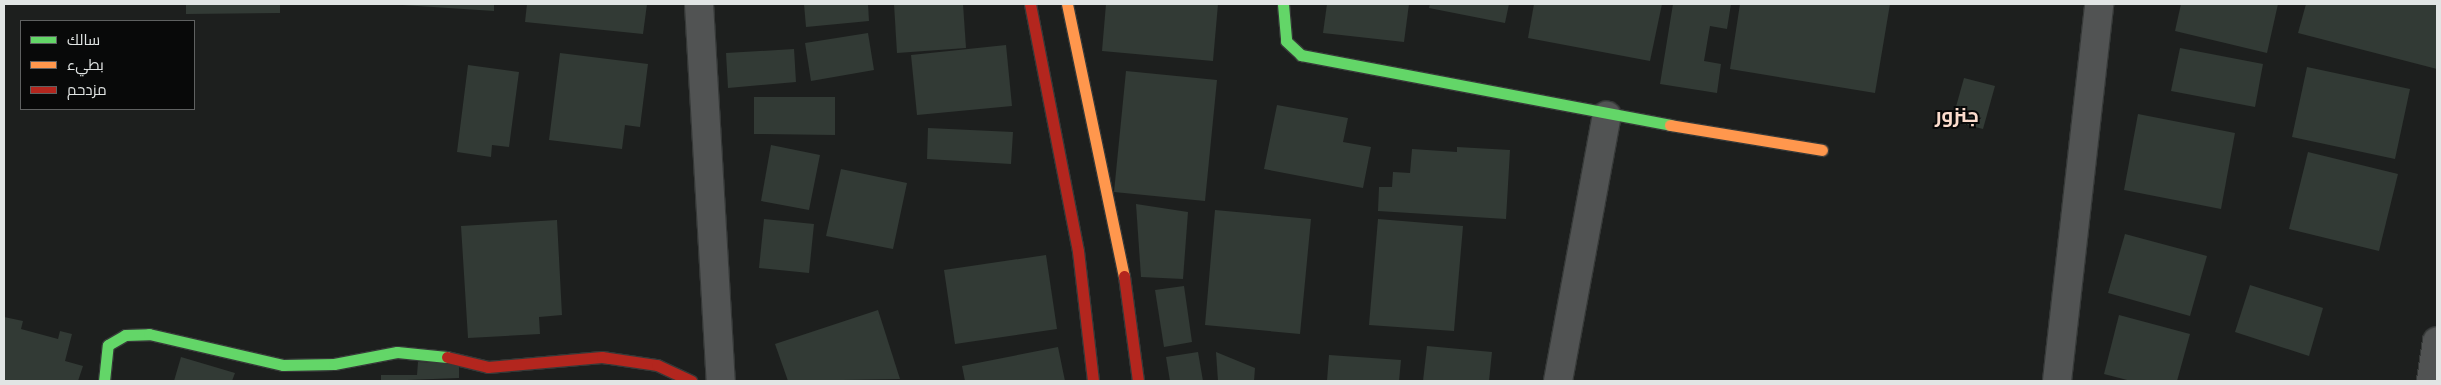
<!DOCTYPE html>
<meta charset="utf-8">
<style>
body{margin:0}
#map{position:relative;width:2441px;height:385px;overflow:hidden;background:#1d1f1e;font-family:"PT Sans Narrow",Cairo,sans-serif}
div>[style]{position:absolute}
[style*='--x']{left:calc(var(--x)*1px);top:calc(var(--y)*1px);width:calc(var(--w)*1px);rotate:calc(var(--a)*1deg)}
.building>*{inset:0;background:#323a35}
.roads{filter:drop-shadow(1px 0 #363938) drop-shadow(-1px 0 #363938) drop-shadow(0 1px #363938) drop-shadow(0 -1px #363938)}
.street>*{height:28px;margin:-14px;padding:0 14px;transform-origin:14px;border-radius:14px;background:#515353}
.fast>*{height:11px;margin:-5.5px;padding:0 5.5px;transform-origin:5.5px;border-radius:5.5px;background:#63d668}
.slow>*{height:11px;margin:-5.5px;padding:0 5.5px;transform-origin:5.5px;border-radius:5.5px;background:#ff974d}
.jam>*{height:11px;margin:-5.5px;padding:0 5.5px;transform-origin:5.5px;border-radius:5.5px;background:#b3261e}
span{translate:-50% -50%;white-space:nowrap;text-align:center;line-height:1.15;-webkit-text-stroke:4px #080909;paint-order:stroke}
.district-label{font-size:20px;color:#fbdccd;font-weight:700}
.frame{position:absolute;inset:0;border:5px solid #e1e5e4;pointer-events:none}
.legend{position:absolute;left:20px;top:20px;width:175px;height:90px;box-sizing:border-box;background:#080909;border:1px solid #5f6161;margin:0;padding:6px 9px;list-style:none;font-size:15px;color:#e1e5e4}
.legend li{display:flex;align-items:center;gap:10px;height:25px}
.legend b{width:25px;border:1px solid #5f6161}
</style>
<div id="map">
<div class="building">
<i style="clip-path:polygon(186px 4px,280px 4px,280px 13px,186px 14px)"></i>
<i style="clip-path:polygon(387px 4px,494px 4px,494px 11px)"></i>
<i style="clip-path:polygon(527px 4px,647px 4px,643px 34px,525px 22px)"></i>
<i style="clip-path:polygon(804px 4px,868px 4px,869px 21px,806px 27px)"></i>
<i style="clip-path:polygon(894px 4px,963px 4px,966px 48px,897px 53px)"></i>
<i style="clip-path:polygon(1106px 4px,1218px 4px,1213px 61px,1102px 51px)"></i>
<i style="clip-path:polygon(1327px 4px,1409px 4px,1404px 42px,1323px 33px)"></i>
<i style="clip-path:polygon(1430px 4px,1509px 4px,1505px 23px,1429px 8px)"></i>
<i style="clip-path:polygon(1534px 4px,1662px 4px,1650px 61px,1528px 38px)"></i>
<i style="clip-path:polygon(1673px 4px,1731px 4px,1727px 29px,1710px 26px,1704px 61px,1721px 64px,1717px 93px,1660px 84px)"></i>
<i style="clip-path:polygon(1740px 4px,1890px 4px,1875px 93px,1730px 69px)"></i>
<i style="clip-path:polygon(2181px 4px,2278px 4px,2267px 53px,2175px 31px)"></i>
<i style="clip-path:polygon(2306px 4px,2437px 4px,2437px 69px,2298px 33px)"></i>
<i style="clip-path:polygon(868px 33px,874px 70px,811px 81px,805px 43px)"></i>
<i style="clip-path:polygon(1006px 45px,1012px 106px,917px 115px,911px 55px)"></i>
<i style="clip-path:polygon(2180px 48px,2263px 64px,2255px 107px,2171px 91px)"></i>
<i style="clip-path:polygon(794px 49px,796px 82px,728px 88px,726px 53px)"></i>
<i style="clip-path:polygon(560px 53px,648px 64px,640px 127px,625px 125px,622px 149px,549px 140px)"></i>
<i style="clip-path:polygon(468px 65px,519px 72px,509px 147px,492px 145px,491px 157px,457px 152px)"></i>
<i style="clip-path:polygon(2307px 67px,2410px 89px,2395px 159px,2292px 137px)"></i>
<i style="clip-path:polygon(1126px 71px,1217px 80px,1205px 201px,1114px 192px)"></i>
<i style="clip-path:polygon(1964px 78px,1995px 86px,1983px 129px,1952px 121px)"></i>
<i style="clip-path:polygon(754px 97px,835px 97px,835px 135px,754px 134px)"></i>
<i style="clip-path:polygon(1277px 105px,1348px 118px,1343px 142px,1371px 147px,1363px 188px,1264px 169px)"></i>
<i style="clip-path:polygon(2138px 114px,2235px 133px,2221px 209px,2124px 190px)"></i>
<i style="clip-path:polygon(928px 128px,1013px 132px,1011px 164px,927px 159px)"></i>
<i style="clip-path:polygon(771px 145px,820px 155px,809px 210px,761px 201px)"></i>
<i style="clip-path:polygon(1457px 147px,1510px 150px,1506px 219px,1378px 211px,1379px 187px,1392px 187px,1393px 172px,1410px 173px,1412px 149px,1457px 152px)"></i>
<i style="clip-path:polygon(2308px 152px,2398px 174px,2379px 251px,2289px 229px)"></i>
<i style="clip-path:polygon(841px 169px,907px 183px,893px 249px,826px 236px)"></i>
<i style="clip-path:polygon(1136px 204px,1188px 212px,1183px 279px,1141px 277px)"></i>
<i style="clip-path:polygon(1215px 210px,1311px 219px,1300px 334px,1205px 325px)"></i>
<i style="clip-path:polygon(764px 219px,814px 224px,809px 273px,759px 268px)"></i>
<i style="clip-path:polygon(1378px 219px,1463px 226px,1454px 331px,1369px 325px)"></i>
<i style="clip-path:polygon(557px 220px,562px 315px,539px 317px,540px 334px,468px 338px,461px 226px)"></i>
<i style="clip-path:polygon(2125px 234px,2207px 256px,2190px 316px,2108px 293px)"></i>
<i style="clip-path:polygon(1046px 255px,1057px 329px,955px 344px,944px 270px)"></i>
<i style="clip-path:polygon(2250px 285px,2323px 308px,2309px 356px,2235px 332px)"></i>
<i style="clip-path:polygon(1184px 286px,1192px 342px,1164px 347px,1155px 290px)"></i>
<i style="clip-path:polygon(878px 310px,900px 379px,788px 381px,775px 344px)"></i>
<i style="clip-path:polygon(2119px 315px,2190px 334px,2177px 381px,2131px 381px,2104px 374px)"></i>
<i style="clip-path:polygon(4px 317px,23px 321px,21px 329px,58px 339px,60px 331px,72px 334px,65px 361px,83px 366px,78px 381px,4px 381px)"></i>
<i style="clip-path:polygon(1427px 346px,1492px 352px,1489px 381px,1423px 381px)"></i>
<i style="clip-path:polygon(1058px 347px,1065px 381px,965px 381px,962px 366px)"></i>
<i style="clip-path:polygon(1198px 352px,1203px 381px,1170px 381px,1166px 357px)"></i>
<i style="clip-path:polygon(1216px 352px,1255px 368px,1254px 381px,1218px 381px)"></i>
<i style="clip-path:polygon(1329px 355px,1401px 360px,1399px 381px,1327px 381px)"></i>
<i style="clip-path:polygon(181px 357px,235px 373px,232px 381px,174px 381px)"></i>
<i style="clip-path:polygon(418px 362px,459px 363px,459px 378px,381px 381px,381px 375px,417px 375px)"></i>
</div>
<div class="roads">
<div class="street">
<i style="--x:699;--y:4;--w:378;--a:86.7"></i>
<i style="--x:1558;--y:381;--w:270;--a:-79.6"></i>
<i style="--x:2057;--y:381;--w:379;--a:-83.6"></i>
<i style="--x:2431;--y:381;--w:40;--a:-81.5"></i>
</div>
<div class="fast">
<i style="--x:1283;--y:4;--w:37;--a:85"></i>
<i style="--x:1286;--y:41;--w:21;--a:43"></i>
<i style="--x:1301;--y:55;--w:376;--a:10.7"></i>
<i style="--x:104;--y:381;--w:36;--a:-84"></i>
<i style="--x:108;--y:345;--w:20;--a:-30"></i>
<i style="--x:125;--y:335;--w:24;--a:-2"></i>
<i style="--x:149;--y:334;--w:138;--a:13"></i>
<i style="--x:283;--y:365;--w:51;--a:-1.1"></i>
<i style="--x:334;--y:364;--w:64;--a:-10.8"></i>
<i style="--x:397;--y:352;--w:50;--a:5.7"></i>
</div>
<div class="slow">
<i style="--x:1067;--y:4;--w:278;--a:78.2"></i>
<i style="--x:1670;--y:125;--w:154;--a:9.3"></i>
</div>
<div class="jam">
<i style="--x:1030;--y:4;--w:252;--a:79"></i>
<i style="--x:1078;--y:251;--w:131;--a:83.4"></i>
<i style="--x:1124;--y:276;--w:106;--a:82.4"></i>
<i style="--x:447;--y:357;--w:42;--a:13.7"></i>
<i style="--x:488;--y:367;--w:114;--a:-5"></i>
<i style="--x:602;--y:357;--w:56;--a:8.3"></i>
<i style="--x:657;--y:365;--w:38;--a:25"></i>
</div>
</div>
<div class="district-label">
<span style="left:1957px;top:115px">جنزور</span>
</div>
<div class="frame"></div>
<ul class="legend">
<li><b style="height:6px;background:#63d668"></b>سالك</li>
<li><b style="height:6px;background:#ff974d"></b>بطيء</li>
<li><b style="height:6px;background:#b3261e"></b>مزدحم</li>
</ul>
</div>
